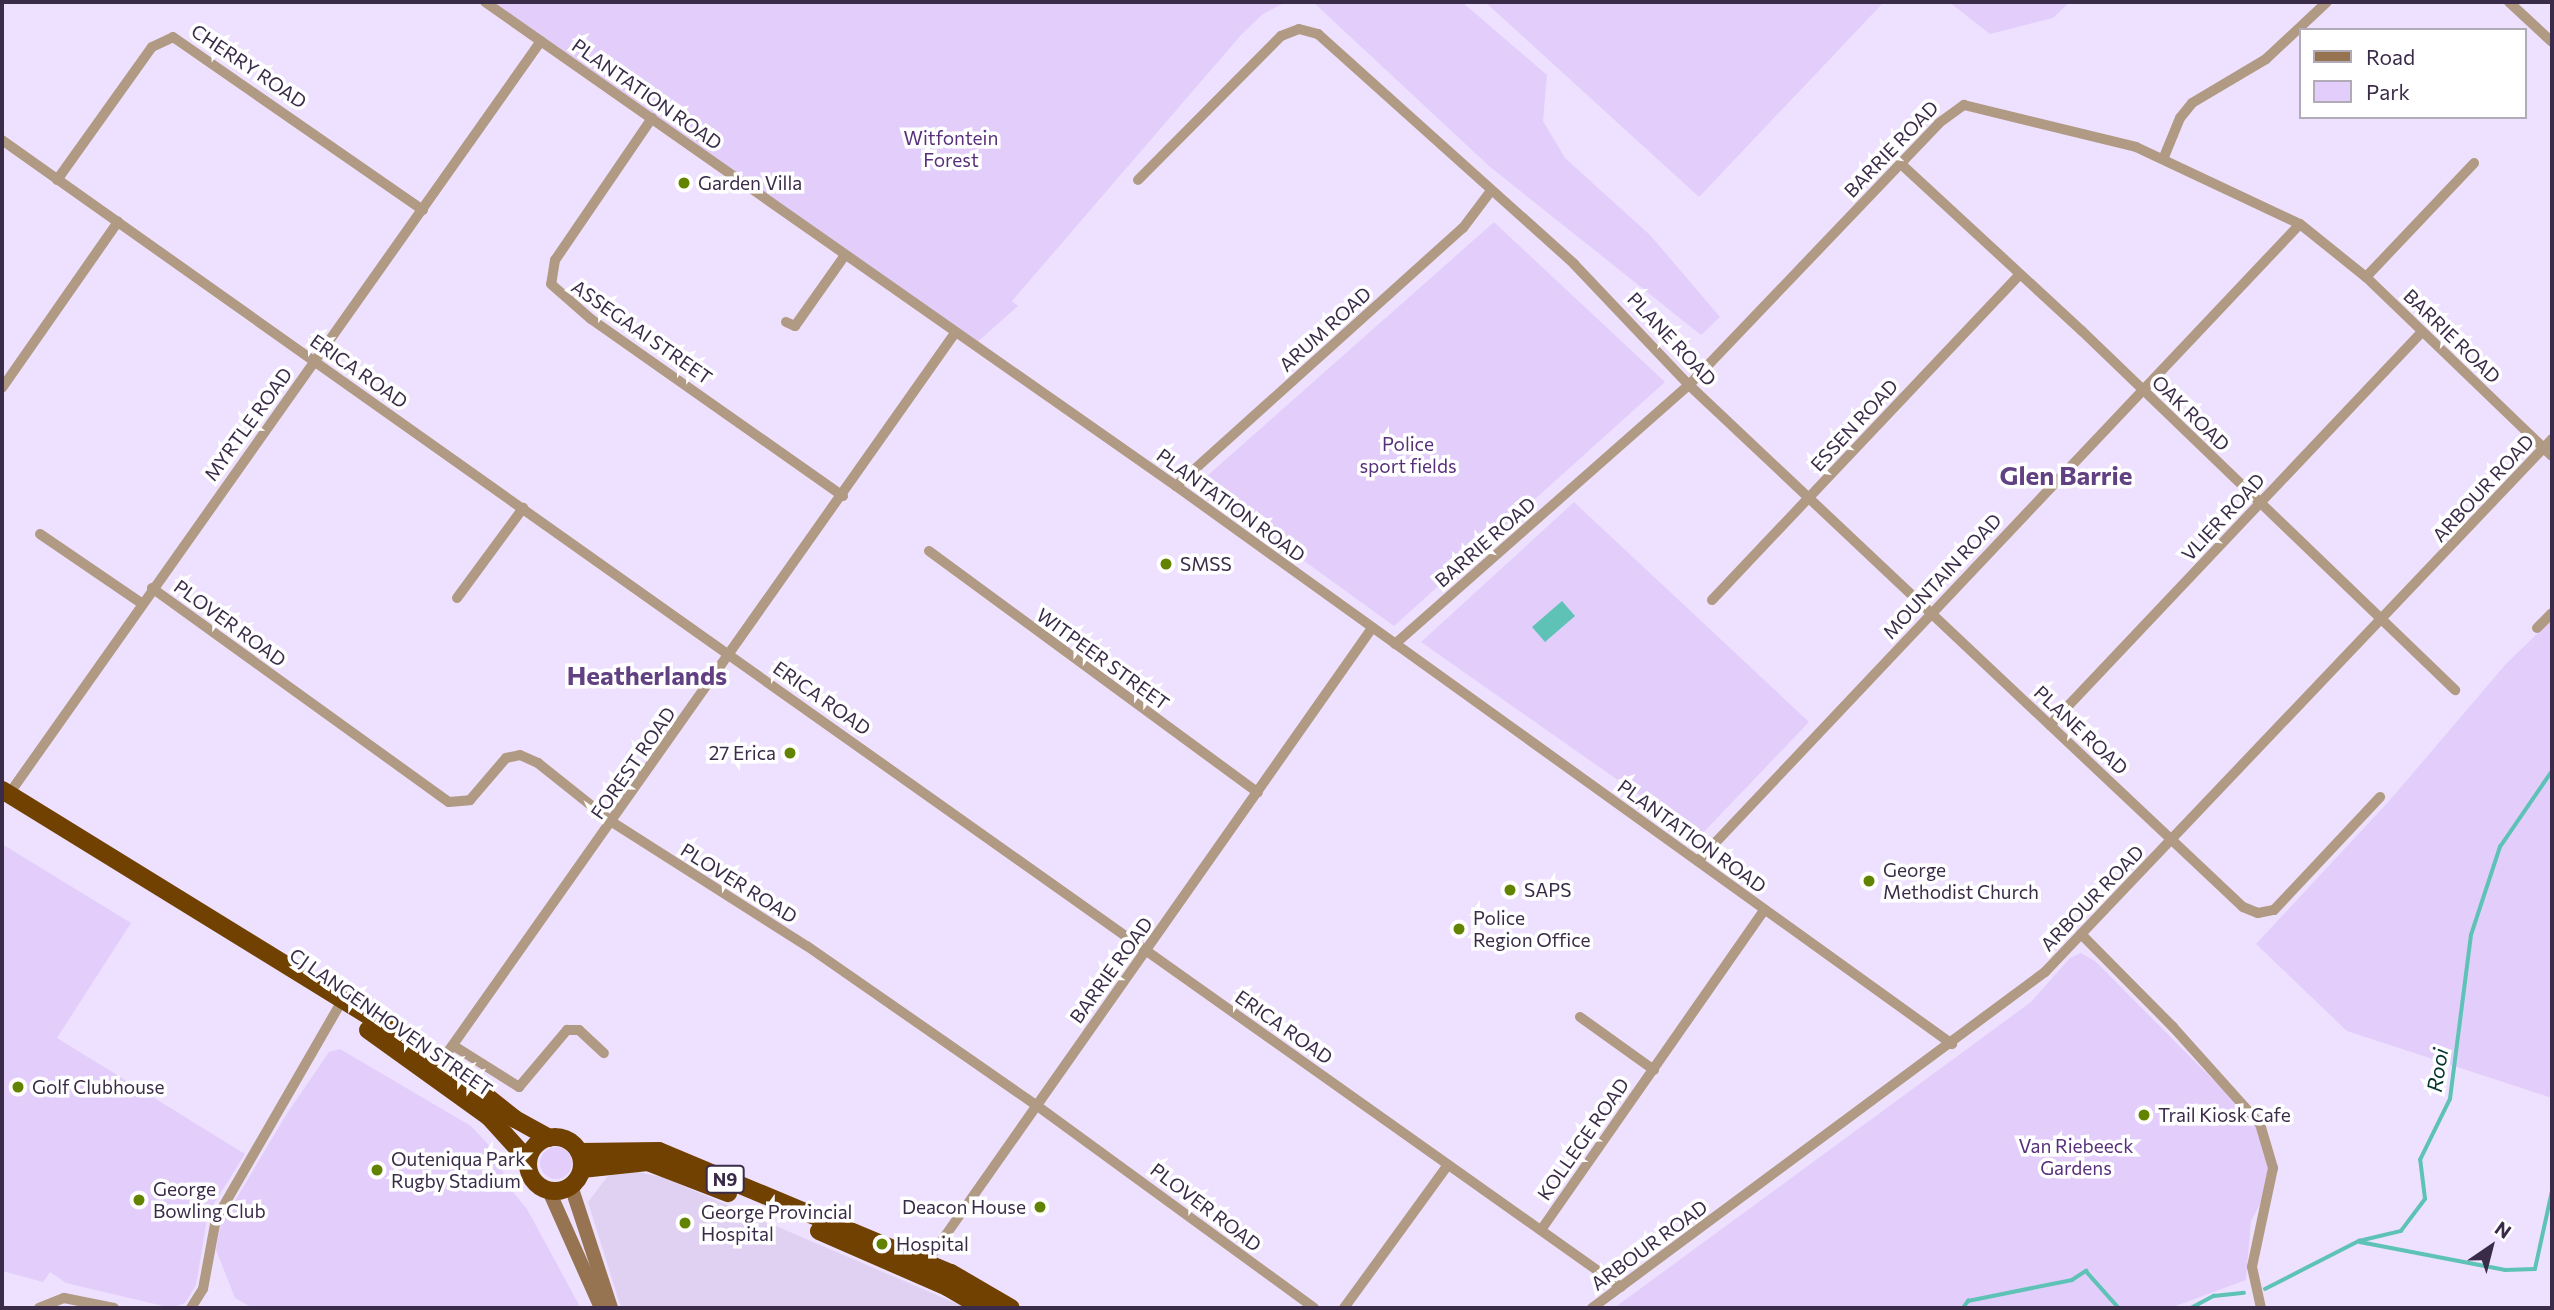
<!DOCTYPE html>
<style>
body{margin:0}
#map{position:relative;width:2554px;height:1310px;overflow:hidden;background:#eee1ff;font-family:Commissioner,sans-serif}
div>[style]{position:absolute}
[style*='--x']{left:calc(var(--x)*1px);top:calc(var(--y)*1px);width:calc(var(--w)*1px);rotate:calc(var(--a)*1deg)}
.built>*{inset:0;background:#e0d1f2}
.green>*{inset:0;background:#e3cefb}
.round{border-radius:50%}
.water>*{inset:0;background:#5ec2b7}
.stream>*{height:3.5px;margin:-1.75px;padding:0 1.75px;transform-origin:1.75px;border-radius:1.75px;background:#5ec2b7}
.street>*{height:10px;margin:-5px;padding:0 5px;transform-origin:5px;border-radius:5px;background:#b19a83}
.secondary>*{height:14px;margin:-7px;padding:0 7px;transform-origin:7px;border-radius:7px;background:#967452}
.highway>*{height:18px;margin:-9px;padding:0 9px;transform-origin:9px;border-radius:9px;background:#704100}
.highway>.ring{margin:-9px;padding:0;box-sizing:content-box;background:none;border:18px solid #704100;border-radius:50%}
.dots>*{width:19px;height:19px;translate:-50% -50%;box-sizing:border-box;border:4px solid #fff;border-radius:50%}
span{translate:-50% -50%;white-space:nowrap;text-align:center;line-height:1.15;-webkit-text-stroke:7px #fff;paint-order:stroke}
.shield-label span{padding:2px 5px;background:#fff;border:2px solid;border-radius:5px;-webkit-text-stroke-width:0}
.shield-label{font-size:18px;color:#3a2c49;font-weight:700}
.street-label{font-size:19px;color:#3a2c49}
.park-label{font-size:19px;color:#572f7a}
.poi-label{font-size:19px;color:#3a2c49}
.left{translate:0 -50%;text-align:left}
.right{translate:-100% -50%;text-align:right}
.water-label{font-size:21px;color:#01332f;font-style:italic}
.district-label{font-size:26px;color:#614181;font-weight:700}
.frame{position:absolute;inset:0;border:4px solid #3a2c49;pointer-events:none}
.legend{position:absolute;left:2299px;top:28px;width:228px;height:91px;box-sizing:border-box;background:#fff;border:2px solid #b0abb6;margin:0;padding:9px 12px;list-style:none;font-size:21px;color:#3a2c49}
.legend li{display:flex;align-items:center;gap:14px;height:35px}
.legend b{width:35px;border:2px solid #b0abb6}
.north{position:absolute;left:2456px;top:1212px;width:70px;height:70px;-webkit-text-stroke:5px #fff;paint-order:stroke;rotate:35deg;font-size:19px;font-weight:700;line-height:28px;text-align:center;color:#3a2c49}
.north::after{content:'';display:block;margin:auto;width:24px;height:32px;background:#3a2c49;clip-path:polygon(50% 0,100% 100%,50% 72%,0 100%)}
</style>
<div id="map">
<div class="built">
<i style="clip-path:polygon(623px 1169px,662px 1177px,967px 1308px,621px 1308px,588px 1202px,607px 1177px)"></i>
</div>
<div class="green">
<i style="clip-path:polygon(493px 2px,1286px 2px,1263px 14px,1241px 35px,1012px 301px,1018px 306px,974px 345px)"></i>
<i style="clip-path:polygon(1313px 2px,1462px 2px,1547px 75px,1543px 121px,1565px 158px,1650px 235px,1720px 317px,1701px 335px,1489px 166px)"></i>
<i style="clip-path:polygon(1485px 2px,1884px 2px,1699px 197px)"></i>
<i style="clip-path:polygon(1949px 2px,2070px 2px,2053px 18px,1990px 34px)"></i>
<i style="clip-path:polygon(1494px 222px,1665px 382px,1394px 626px,1198px 484px)"></i>
<i style="clip-path:polygon(1574px 502px,1809px 722px,1699px 837px,1421px 642px)"></i>
<i style="clip-path:polygon(2552px 619px,2552px 1098px,2347px 1031px,2256px 944px,2390px 800px,2505px 665px)"></i>
<i style="clip-path:polygon(2px 844px,131px 923px,57px 1038px,245px 1154px,208px 1213px,196px 1285px,185px 1303px,172px 1308px,66px 1283px,50px 1272px,43px 1282px,2px 1271px)"></i>
<i style="clip-path:polygon(2081px 953px,2095px 961px,2254px 1121px,2270px 1156px,2267px 1191px,2251px 1221px,2246px 1280px,2170px 1308px,1614px 1308px,2031px 1002px,2070px 958px)"></i>
<i style="clip-path:polygon(340px 1049px,471px 1126px,496px 1153px,509px 1187px,527px 1209px,579px 1305px,576px 1308px,253px 1308px,235px 1298px,216px 1250px,220px 1226px,286px 1115px,329px 1052px)"></i>
<i class="round" style="left:540px;top:1147px;width:32px;height:32px"></i>
</div>
<div class="water">
<i style="clip-path:polygon(1562px 601px,1575px 616px,1545px 642px,1532px 627px)"></i>
</div>
<div class="stream">
<i style="--x:2360;--y:1242;--w:148;--a:10.9"></i>
<i style="--x:2505;--y:1270;--w:30;--a:-2"></i>
<i style="--x:2535;--y:1269;--w:80;--a:-77.7"></i>
<i style="--x:2265;--y:1289;--w:106;--a:-27.1"></i>
<i style="--x:2359;--y:1241;--w:43;--a:-13.4"></i>
<i style="--x:2401;--y:1231;--w:40;--a:-53"></i>
<i style="--x:2425;--y:1199;--w:39;--a:-97"></i>
<i style="--x:2420;--y:1160;--w:68;--a:-63.8"></i>
<i style="--x:2450;--y:1099;--w:165;--a:-82.7"></i>
<i style="--x:2471;--y:935;--w:93;--a:-71.8"></i>
<i style="--x:2500;--y:847;--w:92;--a:-55.6"></i>
<i style="--x:1963;--y:1308;--w:9;--a:-54"></i>
<i style="--x:1968;--y:1301;--w:106;--a:-11.4"></i>
<i style="--x:2072;--y:1280;--w:17;--a:-33"></i>
<i style="--x:2086;--y:1271;--w:50;--a:48.3"></i>
<i style="--x:2191;--y:1308;--w:26;--a:-28"></i>
<i style="--x:2214;--y:1296;--w:30;--a:-6"></i>
</div>
<div class="street">
<i style="--x:485;--y:2;--w:844;--a:35.01"></i>
<i style="--x:1176;--y:486;--w:956;--a:35.72"></i>
<i style="--x:2509;--y:2;--w:59;--a:42.9"></i>
<i style="--x:652;--y:118;--w:172;--a:124.3"></i>
<i style="--x:555;--y:260;--w:24;--a:99"></i>
<i style="--x:551;--y:284;--w:53;--a:41.2"></i>
<i style="--x:591;--y:319;--w:308;--a:35.1"></i>
<i style="--x:2;--y:140;--w:1984;--a:35.32"></i>
<i style="--x:2164;--y:157;--w:42;--a:-67.7"></i>
<i style="--x:2180;--y:118;--w:19;--a:-51"></i>
<i style="--x:2192;--y:103;--w:86;--a:-30.7"></i>
<i style="--x:2266;--y:59;--w:83;--a:-43.1"></i>
<i style="--x:1901;--y:164;--w:246;--a:42.7"></i>
<i style="--x:2082;--y:331;--w:518;--a:43.9"></i>
<i style="--x:57;--y:180;--w:163;--a:-54.5"></i>
<i style="--x:152;--y:47;--w:23;--a:-25"></i>
<i style="--x:173;--y:37;--w:304;--a:34.7"></i>
<i style="--x:1138;--y:180;--w:203;--a:-45.2"></i>
<i style="--x:1281;--y:36;--w:19;--a:-21"></i>
<i style="--x:1299;--y:29;--w:20;--a:15"></i>
<i style="--x:1318;--y:34;--w:344;--a:41.9"></i>
<i style="--x:1574;--y:264;--w:167;--a:46.5"></i>
<i style="--x:1689;--y:385;--w:761;--a:43.3"></i>
<i style="--x:2243;--y:907;--w:16;--a:22"></i>
<i style="--x:2258;--y:913;--w:16;--a:-11"></i>
<i style="--x:2274;--y:910;--w:155;--a:-46.8"></i>
<i style="--x:2366;--y:277;--w:157;--a:-46.5"></i>
<i style="--x:786;--y:322;--w:10;--a:24"></i>
<i style="--x:795;--y:326;--w:87;--a:-54.8"></i>
<i style="--x:2;--y:388;--w:203;--a:-55.1"></i>
<i style="--x:1176;--y:486;--w:386;--a:-42"></i>
<i style="--x:1463;--y:228;--w:45;--a:-53.1"></i>
<i style="--x:40;--y:534;--w:122;--a:34.3"></i>
<i style="--x:929;--y:551;--w:408;--a:36.3"></i>
<i style="--x:152;--y:588;--w:366;--a:35.8"></i>
<i style="--x:449;--y:802;--w:21;--a:-5"></i>
<i style="--x:470;--y:800;--w:55;--a:-49.4"></i>
<i style="--x:506;--y:758;--w:14;--a:-12"></i>
<i style="--x:520;--y:755;--w:20;--a:24"></i>
<i style="--x:538;--y:763;--w:95;--a:38.6"></i>
<i style="--x:612;--y:822;--w:231;--a:32.5"></i>
<i style="--x:807;--y:946;--w:279;--a:34.8"></i>
<i style="--x:1036;--y:1105;--w:344;--a:36.1"></i>
<i style="--x:457;--y:598;--w:112;--a:-53.7"></i>
<i style="--x:1712;--y:600;--w:448;--a:-46.6"></i>
<i style="--x:2537;--y:628;--w:21;--a:-45"></i>
<i style="--x:1395;--y:644;--w:392;--a:-41.4"></i>
<i style="--x:1689;--y:385;--w:362;--a:-46.3"></i>
<i style="--x:1939;--y:123;--w:31;--a:-36"></i>
<i style="--x:1964;--y:105;--w:177;--a:13.7"></i>
<i style="--x:2136;--y:147;--w:181;--a:25.2"></i>
<i style="--x:2300;--y:224;--w:85;--a:38.8"></i>
<i style="--x:2366;--y:277;--w:258;--a:43.9"></i>
<i style="--x:2050;--y:725;--w:540;--a:-46.58"></i>
<i style="--x:9;--y:794;--w:922;--a:-54.76"></i>
<i style="--x:1698;--y:861;--w:876;--a:-46.62"></i>
<i style="--x:2081;--y:934;--w:131;--a:45.3"></i>
<i style="--x:2173;--y:1027;--w:130;--a:48.1"></i>
<i style="--x:2260;--y:1124;--w:46;--a:73.5"></i>
<i style="--x:2273;--y:1168;--w:101;--a:102"></i>
<i style="--x:2252;--y:1267;--w:42;--a:77.6"></i>
<i style="--x:1580;--y:1017;--w:91;--a:35.6"></i>
<i style="--x:454;--y:1046;--w:77;--a:32.2"></i>
<i style="--x:519;--y:1087;--w:75;--a:-49.9"></i>
<i style="--x:567;--y:1030;--w:12;--a:0"></i>
<i style="--x:579;--y:1030;--w:34;--a:43"></i>
<i style="--x:433;--y:1073;--w:906;--a:-54.8"></i>
<i style="--x:1541;--y:1230;--w:390;--a:-55.1"></i>
<i style="--x:924;--y:1266;--w:780;--a:-54.92"></i>
<i style="--x:39;--y:1308;--w:27;--a:-22"></i>
<i style="--x:64;--y:1298;--w:51;--a:11.3"></i>
<i style="--x:191;--y:1308;--w:22;--a:-58"></i>
<i style="--x:203;--y:1289;--w:71;--a:-79.5"></i>
<i style="--x:216;--y:1219;--w:252;--a:-60"></i>
<i style="--x:1344;--y:1308;--w:177;--a:-54"></i>
<i style="--x:1592;--y:1308;--w:564;--a:-36.57"></i>
<i style="--x:2045;--y:972;--w:736;--a:-46.43"></i>
</div>
<div class="secondary">
<i style="--x:571;--y:1186;--w:128;--a:71.8"></i>
<i style="--x:549;--y:1191;--w:128;--a:66"></i>
</div>
<div class="highway">
<i style="--x:2;--y:790;--w:517;--a:31.63"></i>
<i style="--x:442;--y:1061;--w:93;--a:38.5"></i>
<i style="--x:515;--y:1119;--w:39;--a:29"></i>
<i style="--x:368;--y:1030;--w:149;--a:35.7"></i>
<i style="--x:489;--y:1117;--w:58;--a:47.8"></i>
<i class="ring" style="left:528px;top:1137px;width:36px;height:36px"></i>
<i style="--x:579;--y:1152;--w:80;--a:-0.7"></i>
<i style="--x:659;--y:1151;--w:316;--a:22.7"></i>
<i style="--x:951;--y:1273;--w:69;--a:30.3"></i>
<i style="--x:582;--y:1169;--w:66;--a:-6.1"></i>
<i style="--x:648;--y:1162;--w:86;--a:21.2"></i>
<i style="--x:819;--y:1231;--w:140;--a:23.6"></i>
<i style="--x:947;--y:1287;--w:42;--a:30.3"></i>
</div>
<div class="dots">
<i style="left:684px;top:183px;background:#618300"></i>
<i style="left:1166px;top:564px;background:#618300"></i>
<i style="left:790px;top:753px;background:#618300"></i>
<i style="left:1869px;top:881px;background:#618300"></i>
<i style="left:1510px;top:890px;background:#618300"></i>
<i style="left:1459px;top:929px;background:#618300"></i>
<i style="left:18px;top:1087px;background:#618300"></i>
<i style="left:2144px;top:1115px;background:#618300"></i>
<i style="left:377px;top:1170px;background:#618300"></i>
<i style="left:139px;top:1200px;background:#618300"></i>
<i style="left:1040px;top:1207px;background:#618300"></i>
<i style="left:685px;top:1223px;background:#618300"></i>
<i style="left:882px;top:1244px;background:#618300"></i>
</div>
<div class="shield-label">
<span style="left:725px;top:1179px">N9</span>
</div>
<div class="street-label">
<span style="left:249px;top:66px;rotate:34deg">CHERRY ROAD</span>
<span style="left:647px;top:94px;rotate:35deg">PLANTATION ROAD</span>
<span style="left:1891px;top:149px;rotate:-46deg">BARRIE ROAD</span>
<span style="left:1325px;top:329px;rotate:-42deg">ARUM ROAD</span>
<span style="left:642px;top:332px;rotate:35deg">ASSEGAAI STREET</span>
<span style="left:2452px;top:336px;rotate:44deg">BARRIE ROAD</span>
<span style="left:1672px;top:339px;rotate:47deg">PLANE ROAD</span>
<span style="left:359px;top:371px;rotate:35deg">ERICA ROAD</span>
<span style="left:2191px;top:413px;rotate:44deg">OAK ROAD</span>
<span style="left:248px;top:424px;rotate:-54deg">MYRTLE ROAD</span>
<span style="left:1854px;top:425px;rotate:-47deg">ESSEN ROAD</span>
<span style="left:2483px;top:488px;rotate:-47deg">ARBOUR ROAD</span>
<span style="left:1231px;top:505px;rotate:36deg">PLANTATION ROAD</span>
<span style="left:2223px;top:517px;rotate:-47deg">VLIER ROAD</span>
<span style="left:1485px;top:542px;rotate:-41deg">BARRIE ROAD</span>
<span style="left:1942px;top:576px;rotate:-47deg">MOUNTAIN ROAD</span>
<span style="left:230px;top:623px;rotate:36deg">PLOVER ROAD</span>
<span style="left:1103px;top:659px;rotate:36deg">WITPEER STREET</span>
<span style="left:822px;top:698px;rotate:35deg">ERICA ROAD</span>
<span style="left:2081px;top:730px;rotate:43deg">PLANE ROAD</span>
<span style="left:633px;top:763px;rotate:-55deg">FOREST ROAD</span>
<span style="left:1692px;top:836px;rotate:36deg">PLANTATION ROAD</span>
<span style="left:739px;top:883px;rotate:32deg">PLOVER ROAD</span>
<span style="left:2092px;top:898px;rotate:-46deg">ARBOUR ROAD</span>
<span style="left:1111px;top:970px;rotate:-54deg">BARRIE ROAD</span>
<span style="left:391px;top:1022px;rotate:35deg">CJ LANGENHOVEN STREET</span>
<span style="left:1284px;top:1027px;rotate:35deg">ERICA ROAD</span>
<span style="left:1583px;top:1139px;rotate:-55deg">KOLLEGE ROAD</span>
<span style="left:1206px;top:1207px;rotate:37deg">PLOVER ROAD</span>
<span style="left:1649px;top:1245px;rotate:-36deg">ARBOUR ROAD</span>
</div>
<div class="park-label">
<span style="left:951px;top:149px">Witfontein<br>Forest</span>
<span style="left:1408px;top:455px">Police<br>sport fields</span>
<span style="left:2076px;top:1157px">Van Riebeeck<br>Gardens</span>
</div>
<div class="poi-label">
<span class="left" style="left:698px;top:183px">Garden Villa</span>
<span class="left" style="left:1180px;top:564px">SMSS</span>
<span class="right" style="left:776px;top:753px">27 Erica</span>
<span class="left" style="left:1883px;top:881px">George<br>Methodist Church</span>
<span class="left" style="left:1524px;top:890px">SAPS</span>
<span class="left" style="left:1473px;top:929px">Police<br>Region Office</span>
<span class="left" style="left:32px;top:1087px">Golf Clubhouse</span>
<span class="left" style="left:2158px;top:1115px">Trail Kiosk Cafe</span>
<span class="left" style="left:391px;top:1170px">Outeniqua Park<br>Rugby Stadium</span>
<span class="left" style="left:153px;top:1200px">George<br>Bowling Club</span>
<span class="right" style="left:1026px;top:1207px">Deacon House</span>
<span class="left" style="left:701px;top:1223px">George Provincial<br>Hospital</span>
<span class="left" style="left:896px;top:1244px">Hospital</span>
</div>
<div class="water-label">
<span style="left:2437px;top:1070px;rotate:-81deg">Rooi</span>
</div>
<div class="district-label">
<span style="left:2066px;top:475px">Glen Barrie</span>
<span style="left:647px;top:675px">Heatherlands</span>
</div>
<div class="frame"></div>
<ul class="legend">
<li><b style="height:9px;background:#967452"></b>Road</li>
<li><b style="height:19px;background:#e3cefb"></b>Park</li>
</ul>
<div class="north">N</div>
</div>
